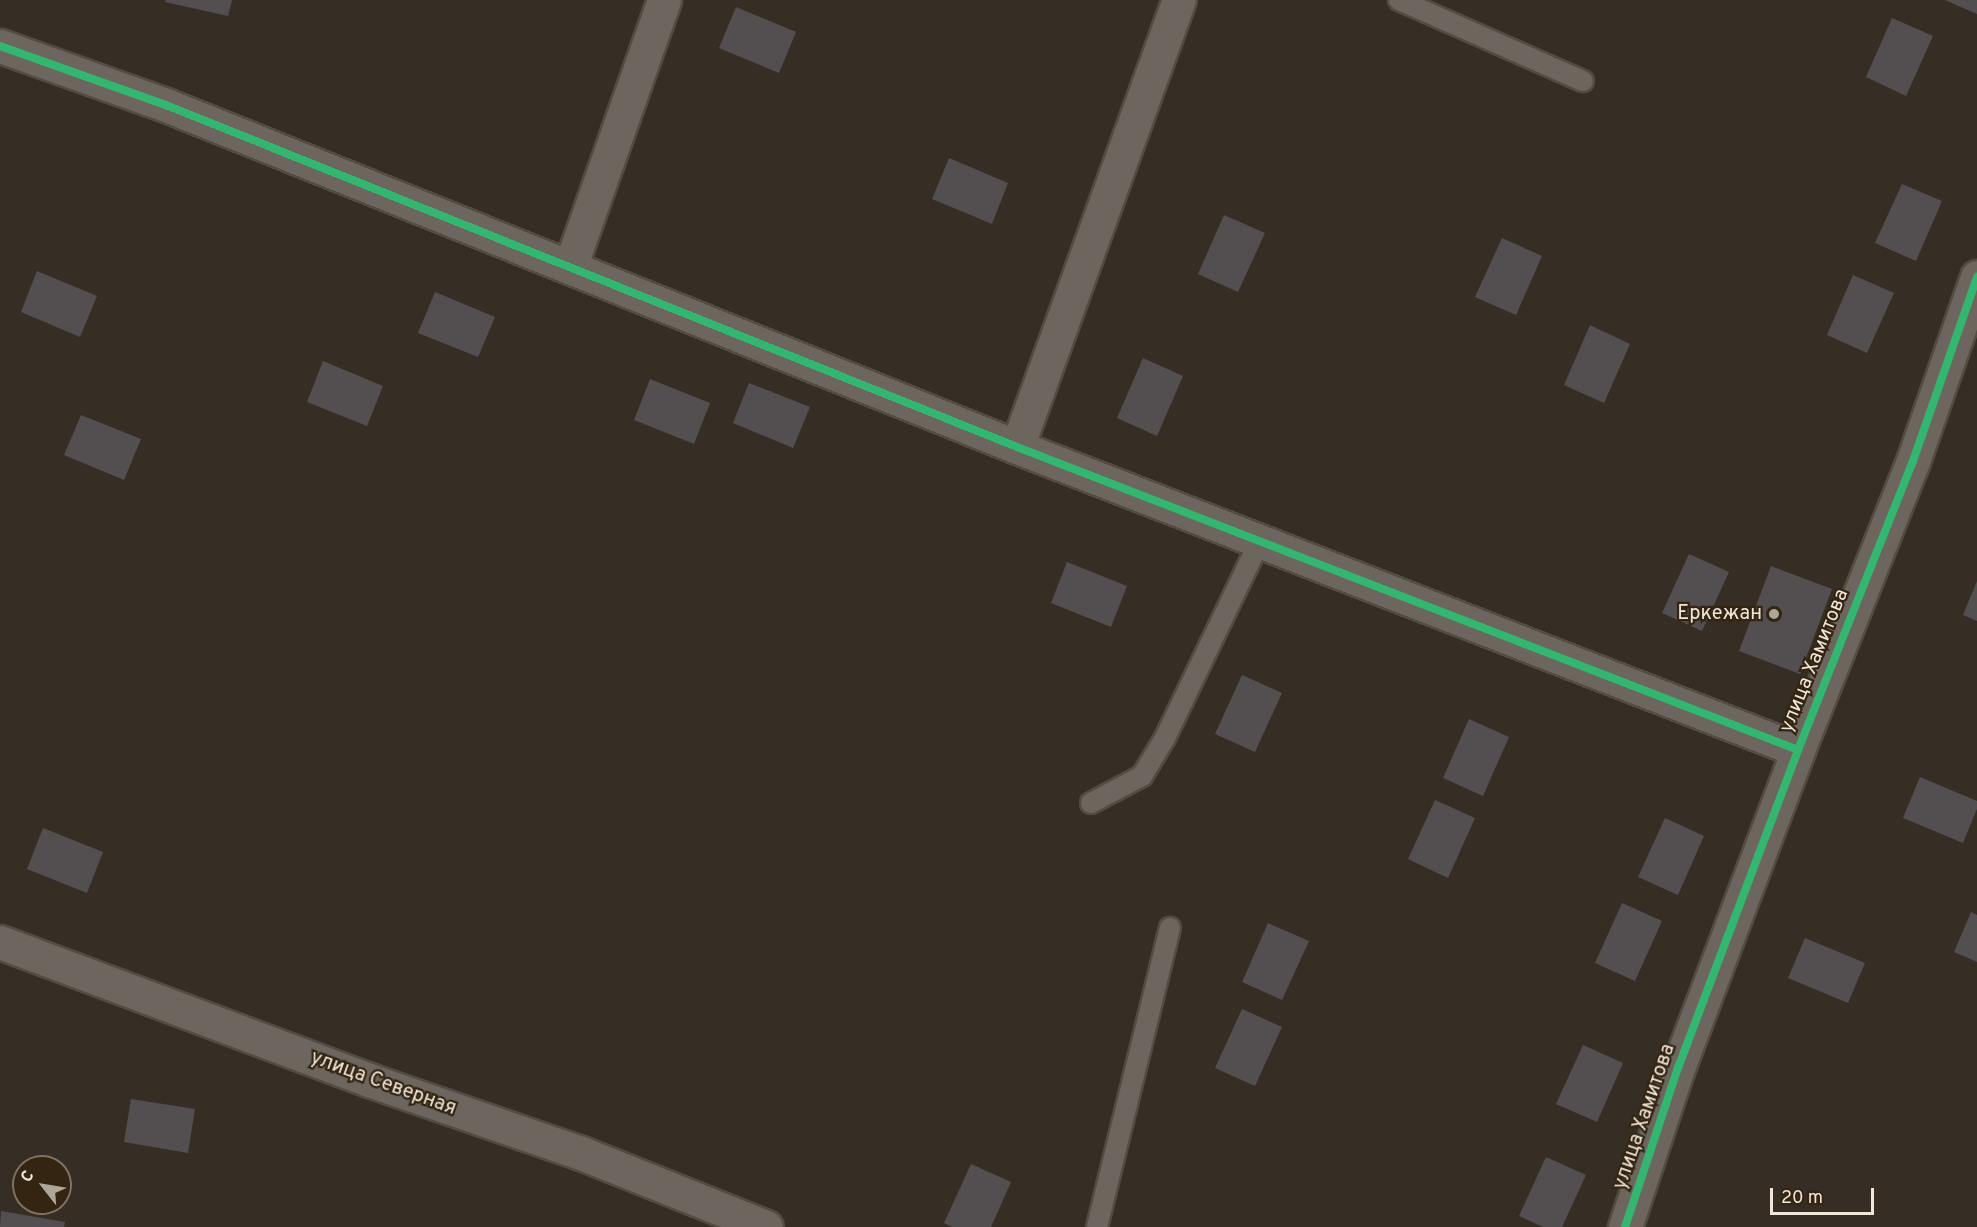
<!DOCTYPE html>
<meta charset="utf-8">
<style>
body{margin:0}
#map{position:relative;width:1977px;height:1227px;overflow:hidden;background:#362e24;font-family:Overpass,sans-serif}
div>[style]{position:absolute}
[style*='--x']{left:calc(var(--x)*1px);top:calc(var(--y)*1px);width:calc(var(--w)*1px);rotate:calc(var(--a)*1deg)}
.building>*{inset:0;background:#534f51}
.roads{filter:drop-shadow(2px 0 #534c43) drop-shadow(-2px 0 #534c43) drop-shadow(0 2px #534c43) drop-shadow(0 -2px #534c43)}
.lane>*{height:20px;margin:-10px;padding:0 10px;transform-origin:10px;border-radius:10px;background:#6c665e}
.street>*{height:33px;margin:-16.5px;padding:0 16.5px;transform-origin:16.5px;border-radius:16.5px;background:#6c665e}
.cycleway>*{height:8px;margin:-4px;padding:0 4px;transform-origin:4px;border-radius:4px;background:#33b770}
.dots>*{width:16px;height:16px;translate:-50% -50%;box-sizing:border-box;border:3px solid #332512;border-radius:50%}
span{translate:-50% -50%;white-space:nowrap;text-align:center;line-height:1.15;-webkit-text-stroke:4.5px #332512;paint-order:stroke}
.poi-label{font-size:20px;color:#f0e6da}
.right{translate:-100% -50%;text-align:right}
.street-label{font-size:20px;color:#f0e6da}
.north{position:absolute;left:12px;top:1155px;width:60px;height:60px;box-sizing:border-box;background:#332512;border:2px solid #7f7262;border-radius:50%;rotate:301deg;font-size:16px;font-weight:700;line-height:24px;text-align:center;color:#f0e6da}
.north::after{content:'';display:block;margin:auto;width:21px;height:27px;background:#afa69a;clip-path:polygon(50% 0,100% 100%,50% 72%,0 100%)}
.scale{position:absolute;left:1770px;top:1188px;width:104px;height:27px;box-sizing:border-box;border:3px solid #f0e6da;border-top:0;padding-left:8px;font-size:18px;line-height:21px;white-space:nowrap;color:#f0e6da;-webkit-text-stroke:4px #332512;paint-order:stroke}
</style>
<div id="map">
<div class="building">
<i style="clip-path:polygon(166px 0,232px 0,228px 16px,165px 2px)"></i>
<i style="clip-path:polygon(1945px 0,1977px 0,1977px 14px)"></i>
<i style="clip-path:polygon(736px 7px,796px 32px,779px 73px,719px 48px)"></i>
<i style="clip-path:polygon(1892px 18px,1933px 36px,1906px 96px,1866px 77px)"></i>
<i style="clip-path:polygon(949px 158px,1008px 183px,992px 224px,932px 199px)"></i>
<i style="clip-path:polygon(1902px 184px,1942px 201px,1916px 261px,1875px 243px)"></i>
<i style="clip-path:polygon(1224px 215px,1265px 233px,1238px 292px,1198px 274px)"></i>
<i style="clip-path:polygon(1502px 238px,1542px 256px,1516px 315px,1475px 297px)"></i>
<i style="clip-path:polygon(37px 271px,97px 296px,80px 337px,21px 312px)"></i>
<i style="clip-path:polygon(1853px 275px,1894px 293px,1867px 353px,1827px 335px)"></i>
<i style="clip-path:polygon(435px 292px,495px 317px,478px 357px,418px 333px)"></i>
<i style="clip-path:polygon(1590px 325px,1630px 344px,1604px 403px,1564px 385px)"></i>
<i style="clip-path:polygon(1143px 358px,1183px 376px,1157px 436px,1117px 418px)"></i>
<i style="clip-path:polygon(323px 361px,383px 386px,367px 426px,307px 402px)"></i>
<i style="clip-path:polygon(650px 379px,710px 403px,694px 444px,634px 420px)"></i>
<i style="clip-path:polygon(749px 383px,810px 407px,793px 448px,733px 423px)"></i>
<i style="clip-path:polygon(81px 415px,141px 439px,124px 480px,64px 455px)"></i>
<i style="clip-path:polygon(1689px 554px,1729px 572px,1702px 631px,1662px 613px)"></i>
<i style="clip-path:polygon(1067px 562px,1127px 586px,1111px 627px,1051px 603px)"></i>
<i style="clip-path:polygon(1771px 566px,1832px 589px,1800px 674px,1739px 651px)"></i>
<i style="clip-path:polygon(1977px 581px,1977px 621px,1963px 615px)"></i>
<i style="clip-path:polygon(1242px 675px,1282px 693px,1255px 752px,1215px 734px)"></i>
<i style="clip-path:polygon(1469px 719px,1509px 737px,1483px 796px,1443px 778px)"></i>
<i style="clip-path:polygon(1920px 777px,1977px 801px,1977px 809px,1963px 843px,1903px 818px)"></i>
<i style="clip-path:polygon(1435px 800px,1475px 818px,1448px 878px,1408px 859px)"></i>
<i style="clip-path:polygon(1665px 818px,1704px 836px,1678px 895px,1638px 877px)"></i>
<i style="clip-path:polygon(43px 828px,103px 852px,87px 893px,27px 869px)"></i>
<i style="clip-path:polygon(1622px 903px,1662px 921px,1635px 981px,1595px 963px)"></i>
<i style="clip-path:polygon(1971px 912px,1977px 915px,1977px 962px,1954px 952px)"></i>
<i style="clip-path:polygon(1268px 923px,1309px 941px,1282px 1000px,1242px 982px)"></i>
<i style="clip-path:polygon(1805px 938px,1865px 963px,1848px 1003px,1788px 978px)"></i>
<i style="clip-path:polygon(1242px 1009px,1282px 1027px,1255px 1086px,1215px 1068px)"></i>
<i style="clip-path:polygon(1583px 1045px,1623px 1063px,1597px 1122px,1556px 1104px)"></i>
<i style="clip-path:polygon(131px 1099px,195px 1109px,188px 1153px,124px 1142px)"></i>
<i style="clip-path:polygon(1546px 1157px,1586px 1175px,1562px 1227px,1543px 1227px,1519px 1216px)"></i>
<i style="clip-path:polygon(971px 1164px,1011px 1182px,991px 1227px,952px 1227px,944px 1223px)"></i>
<i style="clip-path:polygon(1px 1211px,65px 1222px,64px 1227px,0 1227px)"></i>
</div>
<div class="roads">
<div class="lane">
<i style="--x:1399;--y:0;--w:201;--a:23.8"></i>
<i style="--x:1091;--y:803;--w:58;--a:-27.9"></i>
<i style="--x:1142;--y:776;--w:44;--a:-58.8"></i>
<i style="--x:1165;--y:738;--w:219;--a:-64.3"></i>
<i style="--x:1097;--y:1227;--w:308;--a:-76.3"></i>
</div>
<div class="street">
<i style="--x:0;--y:46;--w:176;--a:19.6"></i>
<i style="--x:166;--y:105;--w:917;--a:21.89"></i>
<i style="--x:1017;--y:447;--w:838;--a:21.2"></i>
<i style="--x:570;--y:267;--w:283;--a:-70.6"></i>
<i style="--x:1017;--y:447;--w:475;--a:-70.1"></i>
<i style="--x:0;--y:942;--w:394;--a:20.5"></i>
<i style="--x:369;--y:1080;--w:224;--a:19"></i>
<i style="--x:581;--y:1153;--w:199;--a:21.8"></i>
<i style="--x:1625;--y:1227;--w:168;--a:-71.6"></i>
<i style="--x:1678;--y:1068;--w:340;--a:-69.3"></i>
<i style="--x:1798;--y:750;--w:311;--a:-68.3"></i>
<i style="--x:1913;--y:461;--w:195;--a:-70.8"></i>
</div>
</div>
<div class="cycleway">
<i style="--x:0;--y:46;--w:176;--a:19.6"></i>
<i style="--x:166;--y:105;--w:917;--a:21.89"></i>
<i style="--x:1017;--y:447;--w:838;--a:21.2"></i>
<i style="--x:1625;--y:1227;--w:168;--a:-71.6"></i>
<i style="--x:1678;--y:1068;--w:340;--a:-69.3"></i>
<i style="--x:1798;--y:750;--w:311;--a:-68.3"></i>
<i style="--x:1913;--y:461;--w:195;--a:-70.8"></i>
</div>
<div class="dots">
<i style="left:1774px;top:614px;background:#afa69a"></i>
</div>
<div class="poi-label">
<span class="right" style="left:1762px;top:614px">Еркежан</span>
</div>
<div class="street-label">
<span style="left:1815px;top:661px;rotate:-68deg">улица Хамитова</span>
<span style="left:383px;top:1084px;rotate:20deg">улица Северная</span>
<span style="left:1645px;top:1117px;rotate:-71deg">улица Хамитова</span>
</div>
<div class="north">С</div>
<div class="scale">20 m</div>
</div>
